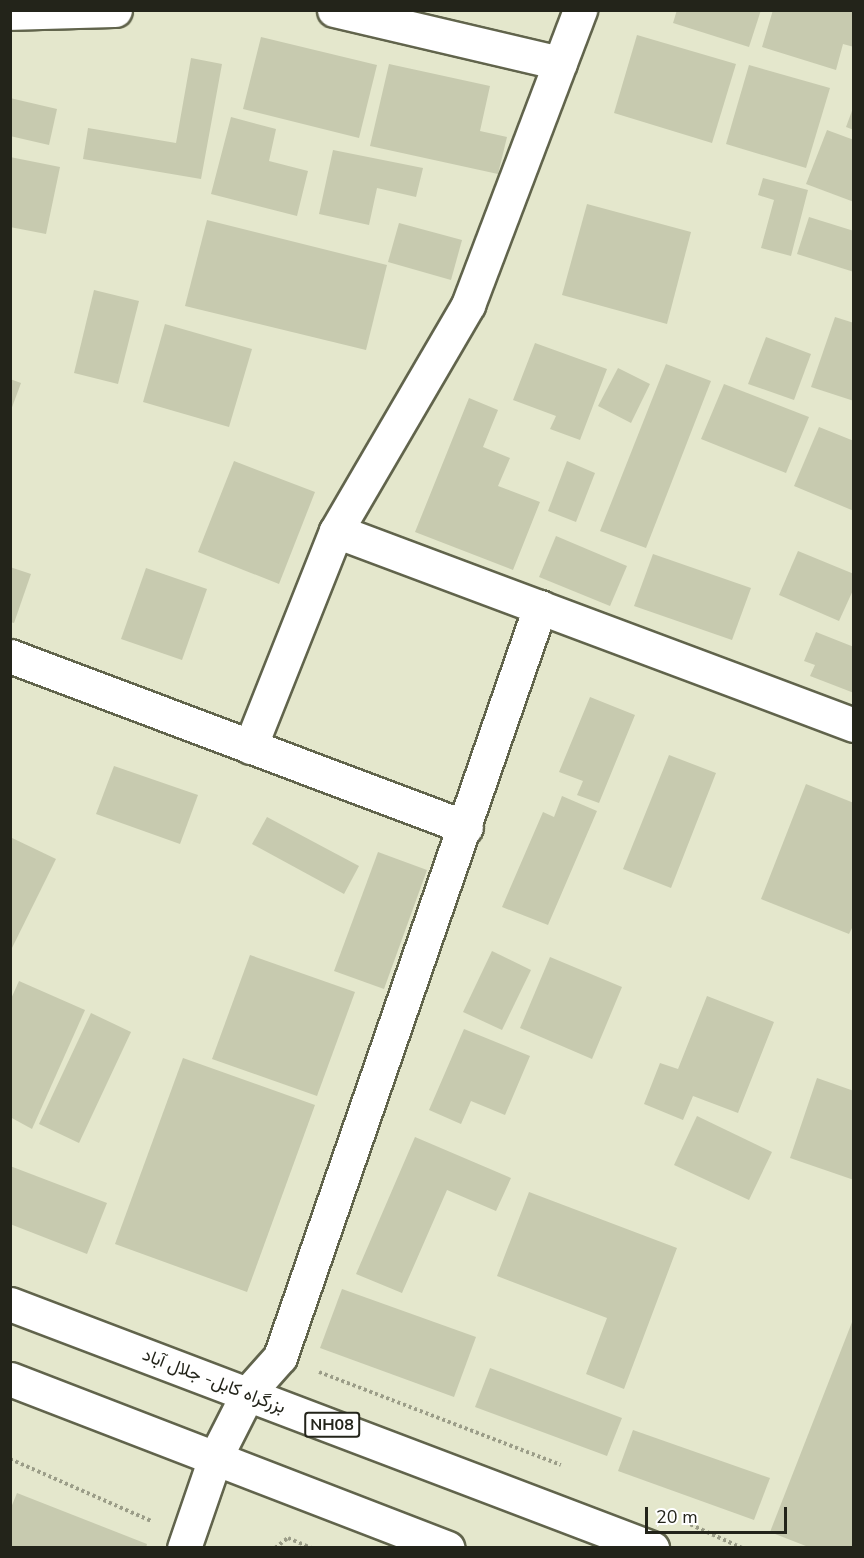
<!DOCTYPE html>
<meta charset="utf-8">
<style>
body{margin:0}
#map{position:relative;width:864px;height:1558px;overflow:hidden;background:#e4e7cc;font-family:"Nunito Sans",Vazirmatn,sans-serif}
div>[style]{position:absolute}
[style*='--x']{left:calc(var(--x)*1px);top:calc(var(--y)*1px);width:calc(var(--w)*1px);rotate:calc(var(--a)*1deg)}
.building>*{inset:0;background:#c7caaf}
.path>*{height:4px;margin-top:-2px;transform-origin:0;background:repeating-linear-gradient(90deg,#9b9d88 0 3px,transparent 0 6px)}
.roads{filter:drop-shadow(2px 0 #61644c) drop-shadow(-2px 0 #61644c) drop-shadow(0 2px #61644c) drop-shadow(0 -2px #61644c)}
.street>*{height:33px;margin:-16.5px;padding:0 16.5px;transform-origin:16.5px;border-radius:16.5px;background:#fff}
.secondary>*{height:33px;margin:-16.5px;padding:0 16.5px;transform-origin:16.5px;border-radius:16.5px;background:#fff}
.highway>*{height:33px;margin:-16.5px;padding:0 16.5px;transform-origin:16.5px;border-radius:16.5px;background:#fff}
span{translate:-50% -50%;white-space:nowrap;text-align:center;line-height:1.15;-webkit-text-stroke:6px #fff;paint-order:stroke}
.shield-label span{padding:2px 4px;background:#fff;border:2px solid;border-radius:4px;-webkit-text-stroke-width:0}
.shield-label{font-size:16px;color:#23241a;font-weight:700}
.street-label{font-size:18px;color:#23241a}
.frame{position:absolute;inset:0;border:12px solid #23241a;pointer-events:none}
.scale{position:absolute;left:645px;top:1507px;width:142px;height:27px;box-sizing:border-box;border:3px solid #23241a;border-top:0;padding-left:8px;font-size:18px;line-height:21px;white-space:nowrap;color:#23241a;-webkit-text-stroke:4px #fff;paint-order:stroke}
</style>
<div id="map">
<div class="building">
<i style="clip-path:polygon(677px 10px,761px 10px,749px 47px,673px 23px)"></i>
<i style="clip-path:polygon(773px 10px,854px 10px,854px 47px,843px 44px,836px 70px,762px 47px)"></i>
<i style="clip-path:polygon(637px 35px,736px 64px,712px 143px,614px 113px)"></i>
<i style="clip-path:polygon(261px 37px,377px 65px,359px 138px,243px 109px)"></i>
<i style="clip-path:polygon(191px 58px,222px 64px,201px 179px,83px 159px,88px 128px,176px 143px)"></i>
<i style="clip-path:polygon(389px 64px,490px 86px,480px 131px,507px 137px,498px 174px,370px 146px)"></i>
<i style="clip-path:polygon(749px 65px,830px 88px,806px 168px,726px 144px)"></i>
<i style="clip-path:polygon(10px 98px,57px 109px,49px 145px,10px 136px)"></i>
<i style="clip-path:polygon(853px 108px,854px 108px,854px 130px,846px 127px)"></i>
<i style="clip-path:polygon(231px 117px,276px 129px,269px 161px,308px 171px,297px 216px,211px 194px)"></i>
<i style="clip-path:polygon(827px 130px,854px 140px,854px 202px,806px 184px)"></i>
<i style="clip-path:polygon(333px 150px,423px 168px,416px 197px,377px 188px,369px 225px,319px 214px)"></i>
<i style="clip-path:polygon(10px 157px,60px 167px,46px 234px,10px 227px)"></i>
<i style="clip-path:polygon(763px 178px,808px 190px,791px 256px,761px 248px,774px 200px,758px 195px)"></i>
<i style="clip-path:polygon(587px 204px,691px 232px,667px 324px,562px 295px)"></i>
<i style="clip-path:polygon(809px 217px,854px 231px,854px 272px,797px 254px)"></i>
<i style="clip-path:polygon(207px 220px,387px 265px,366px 350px,185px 306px)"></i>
<i style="clip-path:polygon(399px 223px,462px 240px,451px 280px,388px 262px)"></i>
<i style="clip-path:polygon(94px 290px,139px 301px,118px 384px,74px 373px)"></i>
<i style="clip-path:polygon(835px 317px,854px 323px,854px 401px,811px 387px)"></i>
<i style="clip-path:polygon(165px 324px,252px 349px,229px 427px,143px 402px)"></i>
<i style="clip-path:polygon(766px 337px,811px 354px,794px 400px,748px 384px)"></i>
<i style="clip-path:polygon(535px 343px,607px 369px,580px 440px,550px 429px,556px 416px,513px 400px)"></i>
<i style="clip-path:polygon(666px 364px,711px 381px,646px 548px,600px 531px)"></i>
<i style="clip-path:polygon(618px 368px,650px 384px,631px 423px,598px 406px)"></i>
<i style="clip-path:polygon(10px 379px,21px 383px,11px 410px,10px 410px)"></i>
<i style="clip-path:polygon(724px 384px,809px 417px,786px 473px,701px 439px)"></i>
<i style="clip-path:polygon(469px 398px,498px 410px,483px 447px,510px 458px,498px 486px,540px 502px,513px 570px,415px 532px)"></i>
<i style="clip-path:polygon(819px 427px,854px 441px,854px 511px,794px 486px)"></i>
<i style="clip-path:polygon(234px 461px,315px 492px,279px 584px,198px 552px)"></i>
<i style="clip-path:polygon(567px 461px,595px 473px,576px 522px,548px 511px)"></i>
<i style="clip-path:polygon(556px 536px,627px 566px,610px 606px,539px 577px)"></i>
<i style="clip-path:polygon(798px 551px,854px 574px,854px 588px,839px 621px,779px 595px)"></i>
<i style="clip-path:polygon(653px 554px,751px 588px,732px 640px,634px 606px)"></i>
<i style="clip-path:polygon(10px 567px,31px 574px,14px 623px,10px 622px)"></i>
<i style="clip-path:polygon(146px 568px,207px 589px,182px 660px,121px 639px)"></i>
<i style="clip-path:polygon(816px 632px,854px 647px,854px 693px,810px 676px,815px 665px,804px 661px)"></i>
<i style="clip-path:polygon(590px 697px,635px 715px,599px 803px,577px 795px,583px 781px,559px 772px)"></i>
<i style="clip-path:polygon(669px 755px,716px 773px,671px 888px,623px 869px)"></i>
<i style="clip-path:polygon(114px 766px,198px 795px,180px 844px,96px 814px)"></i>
<i style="clip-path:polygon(806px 784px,854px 803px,854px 924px,849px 934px,761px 899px)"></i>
<i style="clip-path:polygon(562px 796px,597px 811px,548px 925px,502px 907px,543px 812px,554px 817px)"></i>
<i style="clip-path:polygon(267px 817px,359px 866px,344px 894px,252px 844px)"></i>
<i style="clip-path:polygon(10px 837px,56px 859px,10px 952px)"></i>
<i style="clip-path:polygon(378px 852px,427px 870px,384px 989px,334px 971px)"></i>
<i style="clip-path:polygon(492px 951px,531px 970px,502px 1030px,463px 1012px)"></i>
<i style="clip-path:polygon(250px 955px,355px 992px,317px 1096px,212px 1059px)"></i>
<i style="clip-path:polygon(550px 957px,622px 987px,592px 1059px,520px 1028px)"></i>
<i style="clip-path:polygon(19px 981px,85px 1010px,32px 1129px,10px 1117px,10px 1001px)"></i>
<i style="clip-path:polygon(707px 996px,774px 1022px,738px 1113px,693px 1096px,683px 1120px,644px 1104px,660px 1063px,678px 1069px)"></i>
<i style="clip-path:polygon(91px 1013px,131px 1032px,79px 1143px,39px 1124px)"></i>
<i style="clip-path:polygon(464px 1029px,530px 1056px,505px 1115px,471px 1101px,461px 1124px,429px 1110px)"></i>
<i style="clip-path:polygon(183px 1058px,315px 1105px,247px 1292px,115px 1244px)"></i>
<i style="clip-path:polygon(817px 1078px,854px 1091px,854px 1180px,790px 1158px)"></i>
<i style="clip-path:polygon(697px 1116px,772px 1152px,749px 1200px,674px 1165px)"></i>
<i style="clip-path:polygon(415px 1137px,511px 1178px,496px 1211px,447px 1190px,402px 1293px,356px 1274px)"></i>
<i style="clip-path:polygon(10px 1166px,107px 1203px,87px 1254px,10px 1224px)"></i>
<i style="clip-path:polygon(529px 1192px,677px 1248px,624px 1389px,586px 1374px,607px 1318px,497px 1276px)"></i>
<i style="clip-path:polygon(342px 1289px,476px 1337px,454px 1397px,320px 1348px)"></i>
<i style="clip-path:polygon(854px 1317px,854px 1548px,811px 1548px,770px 1532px)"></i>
<i style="clip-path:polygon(490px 1368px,622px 1418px,607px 1456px,475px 1407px)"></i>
<i style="clip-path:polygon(633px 1430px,770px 1478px,754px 1520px,618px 1471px)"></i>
<i style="clip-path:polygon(17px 1493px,147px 1544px,146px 1548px,10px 1548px,10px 1510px)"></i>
</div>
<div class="path">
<i style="--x:319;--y:1372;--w:259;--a:21"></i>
<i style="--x:10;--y:1459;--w:154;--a:23.7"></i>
<i style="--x:685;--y:1522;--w:63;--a:24.5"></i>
<i style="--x:275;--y:1548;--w:16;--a:-38"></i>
<i style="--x:288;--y:1538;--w:25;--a:23"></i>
</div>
<div class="roads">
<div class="street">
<i style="--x:334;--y:10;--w:232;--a:13.2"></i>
<i style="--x:10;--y:13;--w:105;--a:-1.6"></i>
<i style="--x:336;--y:531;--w:262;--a:-59.7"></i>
<i style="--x:468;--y:305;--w:316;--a:-69.2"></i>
</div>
<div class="secondary">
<i style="--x:10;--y:656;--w:487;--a:20.6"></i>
<i style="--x:250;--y:747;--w:232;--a:-68.3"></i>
<i style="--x:336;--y:531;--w:553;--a:20.53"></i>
<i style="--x:184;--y:1548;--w:95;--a:-71"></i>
<i style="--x:215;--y:1458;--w:73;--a:-63.1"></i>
<i style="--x:248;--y:1393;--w:48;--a:-48.4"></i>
<i style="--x:280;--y:1357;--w:794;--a:-70.88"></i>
</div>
<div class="highway">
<i style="--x:10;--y:1304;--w:687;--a:20.81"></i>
<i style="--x:10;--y:1379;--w:469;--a:21.1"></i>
</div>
</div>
<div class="shield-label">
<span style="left:332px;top:1425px">NH08</span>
</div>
<div class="street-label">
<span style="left:214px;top:1381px;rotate:21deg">بزرگراه کابل- جلال آباد</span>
</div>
<div class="frame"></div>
<div class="scale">20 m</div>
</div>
